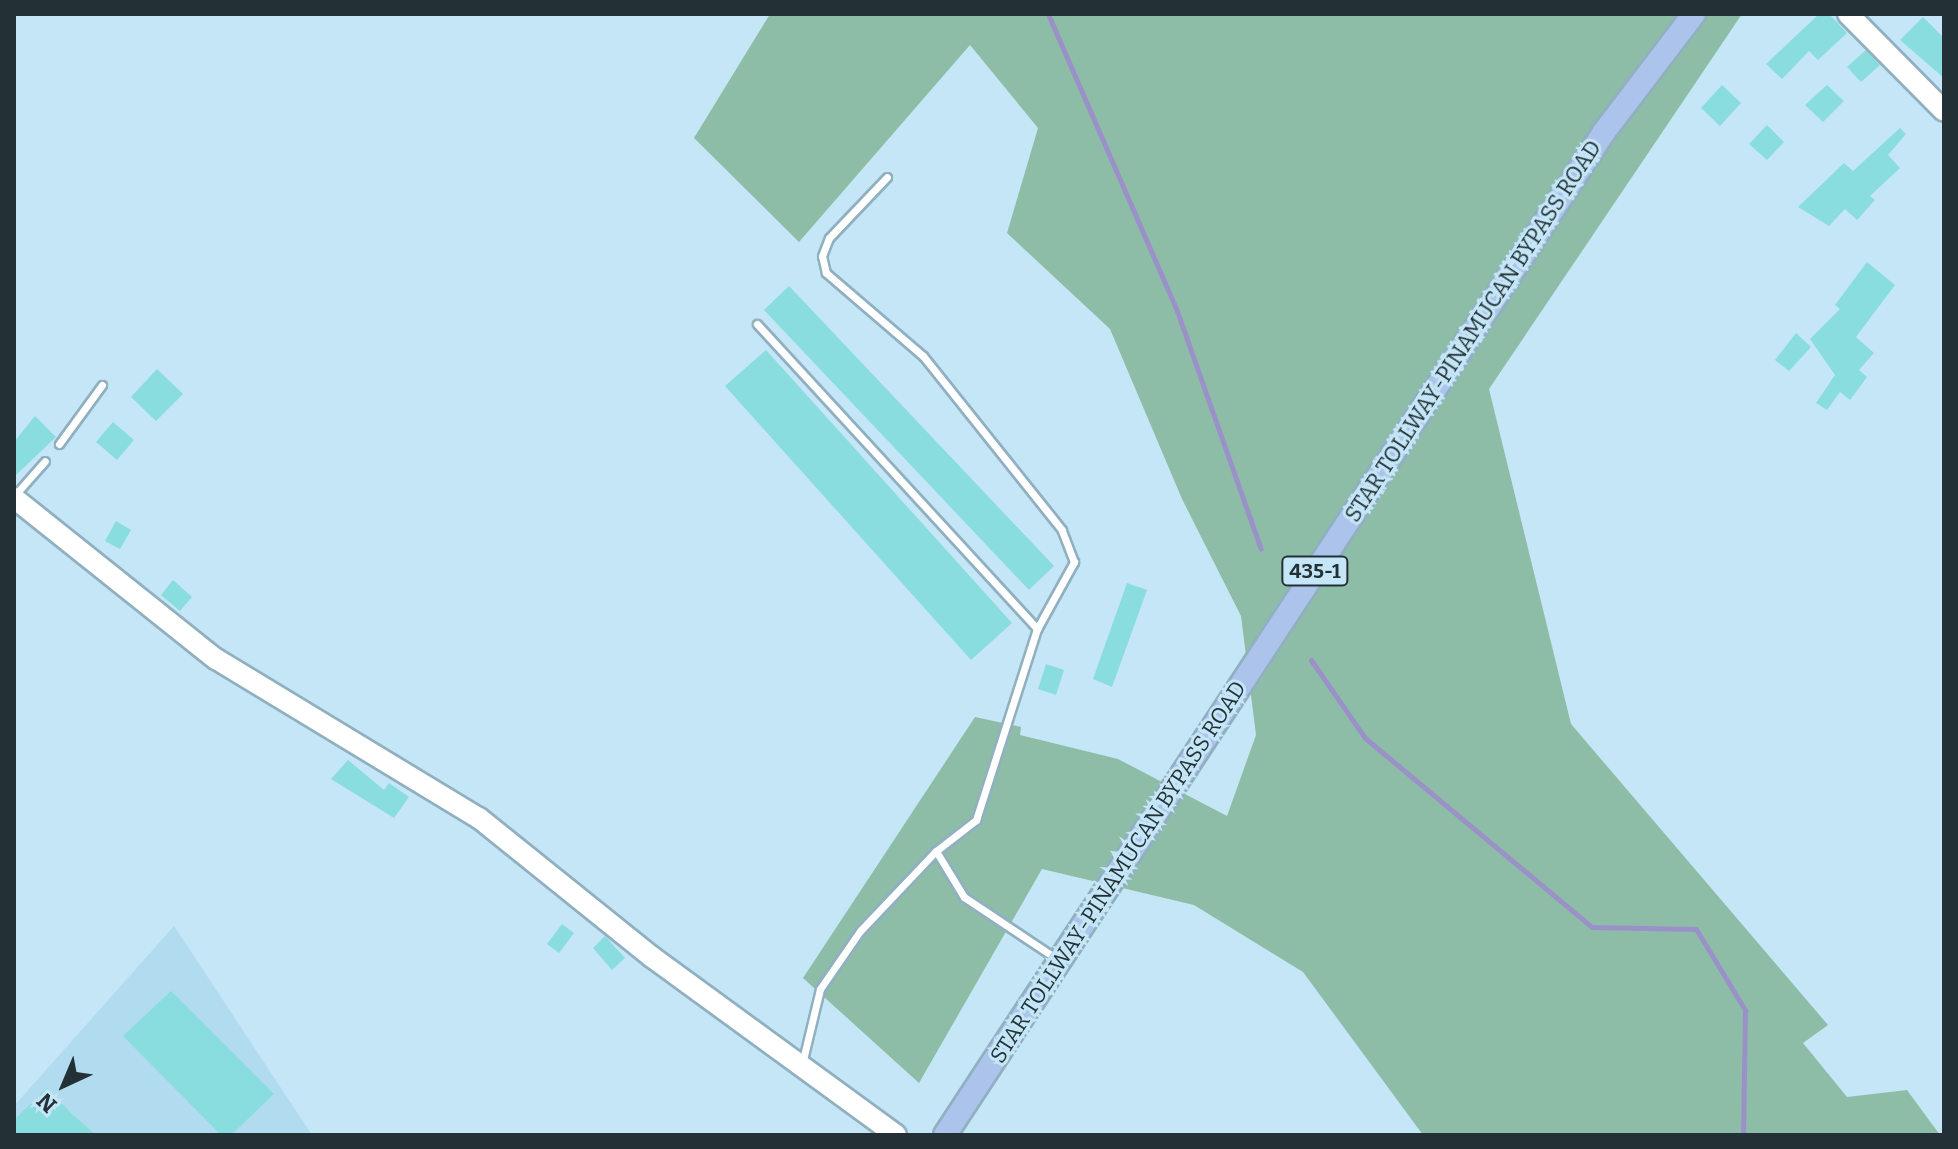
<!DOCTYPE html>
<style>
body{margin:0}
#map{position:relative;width:1958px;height:1149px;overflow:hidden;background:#c4e6f6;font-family:Bitter,serif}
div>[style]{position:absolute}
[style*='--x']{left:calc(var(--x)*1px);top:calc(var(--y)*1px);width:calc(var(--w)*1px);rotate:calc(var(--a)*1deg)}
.built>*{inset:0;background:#b1dbef}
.green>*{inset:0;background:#8ebda7}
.stream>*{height:5px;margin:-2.5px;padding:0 2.5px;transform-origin:2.5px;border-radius:2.5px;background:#9b91c9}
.building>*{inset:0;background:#89ddde}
.roads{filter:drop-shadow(2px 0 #90b0c0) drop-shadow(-2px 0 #90b0c0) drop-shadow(0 2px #90b0c0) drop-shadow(0 -2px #90b0c0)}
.lane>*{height:7px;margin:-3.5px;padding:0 3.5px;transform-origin:3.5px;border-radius:3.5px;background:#fff}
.secondary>*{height:20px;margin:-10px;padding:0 10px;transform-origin:10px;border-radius:10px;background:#fff}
.primary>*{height:22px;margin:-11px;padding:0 11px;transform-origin:11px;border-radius:11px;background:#acc4eb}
span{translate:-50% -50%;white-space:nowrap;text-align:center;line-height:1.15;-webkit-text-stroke:6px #c4e6f6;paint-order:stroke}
.shield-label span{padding:2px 6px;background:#c4e6f6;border:2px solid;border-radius:6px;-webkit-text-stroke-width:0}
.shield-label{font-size:20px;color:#233036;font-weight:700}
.street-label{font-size:22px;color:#233036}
.frame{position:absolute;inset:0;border:16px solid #233036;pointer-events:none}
.north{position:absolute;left:24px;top:1045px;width:80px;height:80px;-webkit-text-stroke:6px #c4e6f6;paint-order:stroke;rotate:224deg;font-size:22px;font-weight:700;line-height:32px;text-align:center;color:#233036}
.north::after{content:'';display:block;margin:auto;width:28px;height:36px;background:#233036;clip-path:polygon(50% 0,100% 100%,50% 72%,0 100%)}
</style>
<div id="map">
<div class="built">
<i style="clip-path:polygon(174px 926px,312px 1135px,14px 1135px,14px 1106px)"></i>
</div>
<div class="green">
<i style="clip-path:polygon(770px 14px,1742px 14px,1489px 389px,1571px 724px,1828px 1025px,1803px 1043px,1847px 1097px,1907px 1090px,1940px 1135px,1423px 1135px,1303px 972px,1194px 905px,1042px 869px,919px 1083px,803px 978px,975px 717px,1021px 727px,1020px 735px,1118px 759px,1227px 816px,1256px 735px,1241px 616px,1182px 499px,1110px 329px,1007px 233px,1038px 128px,970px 45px,799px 242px,694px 138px)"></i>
</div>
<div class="stream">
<i style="--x:1048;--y:14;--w:324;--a:66.5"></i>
<i style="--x:1177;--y:311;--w:252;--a:70.6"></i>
<i style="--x:1311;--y:660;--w:95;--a:55.3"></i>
<i style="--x:1365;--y:738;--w:295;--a:39.8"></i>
<i style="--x:1592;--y:927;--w:104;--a:1.1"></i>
<i style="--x:1696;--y:929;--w:95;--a:58.8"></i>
<i style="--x:1745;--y:1010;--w:125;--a:90.9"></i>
</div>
<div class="building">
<i style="clip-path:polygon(1819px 14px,1829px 14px,1847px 33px,1818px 60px,1809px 51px,1782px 79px,1766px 64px)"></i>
<i style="clip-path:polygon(1923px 17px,1944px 38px,1944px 78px,1900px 40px)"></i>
<i style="clip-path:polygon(1866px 50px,1880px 65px,1861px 82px,1847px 67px)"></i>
<i style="clip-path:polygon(1722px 85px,1741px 103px,1720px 126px,1701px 108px)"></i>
<i style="clip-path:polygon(1827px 85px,1844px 101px,1823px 122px,1805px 105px)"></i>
<i style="clip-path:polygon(1767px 125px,1784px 142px,1767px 160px,1749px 144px)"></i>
<i style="clip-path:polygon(1900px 128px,1906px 134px,1888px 155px,1900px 168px,1870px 196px,1875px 200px,1857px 220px,1845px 209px,1829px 226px,1798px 207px,1844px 163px,1853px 171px)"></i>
<i style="clip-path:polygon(1867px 262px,1895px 285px,1856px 337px,1874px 353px,1859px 370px,1867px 377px,1850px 400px,1840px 392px,1827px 410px,1816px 403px,1835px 375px,1810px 339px,1840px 309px,1835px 305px)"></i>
<i style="clip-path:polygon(789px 286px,1054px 566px,1029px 590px,764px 310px)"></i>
<i style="clip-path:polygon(1796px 333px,1811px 347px,1789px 371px,1775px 360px)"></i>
<i style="clip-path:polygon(766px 350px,1012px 623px,971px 660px,725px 386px)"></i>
<i style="clip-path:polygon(157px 369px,183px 394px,156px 421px,131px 397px)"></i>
<i style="clip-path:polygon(35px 416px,56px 437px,14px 477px,14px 442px)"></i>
<i style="clip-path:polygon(113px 422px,134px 440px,117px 460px,96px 442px)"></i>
<i style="clip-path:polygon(116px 521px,131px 530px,120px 549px,105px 541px)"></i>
<i style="clip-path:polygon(173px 580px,192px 597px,180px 611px,161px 595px)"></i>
<i style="clip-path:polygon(1127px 583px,1147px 590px,1112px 687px,1093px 679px)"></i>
<i style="clip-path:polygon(1046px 664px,1064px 670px,1056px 695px,1038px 689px)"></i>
<i style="clip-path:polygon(348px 760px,384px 790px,389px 783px,409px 797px,394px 818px,331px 779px)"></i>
<i style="clip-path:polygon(562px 924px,574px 933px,559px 953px,547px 944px)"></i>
<i style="clip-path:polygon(605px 936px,625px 958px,612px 970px,593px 948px)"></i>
<i style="clip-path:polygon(171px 991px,274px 1094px,231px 1135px,221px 1135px,123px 1036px)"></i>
<i style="clip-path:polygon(47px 1088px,72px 1114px,96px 1135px,14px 1135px,14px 1120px)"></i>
</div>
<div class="roads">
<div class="lane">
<i style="--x:757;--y:324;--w:414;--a:47.4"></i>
<i style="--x:59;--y:444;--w:73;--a:-53.9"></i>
<i style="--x:15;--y:495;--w:45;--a:-48.6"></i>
<i style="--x:936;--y:851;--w:54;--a:58.7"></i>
<i style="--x:964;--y:897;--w:112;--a:33.7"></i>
<i style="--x:802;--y:1064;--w:77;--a:-76.5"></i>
<i style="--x:820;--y:989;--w:70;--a:-55.4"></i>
<i style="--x:860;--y:931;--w:110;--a:-46.5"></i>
<i style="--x:936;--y:851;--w:51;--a:-37.8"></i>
<i style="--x:976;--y:820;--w:201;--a:-72.3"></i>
<i style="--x:1037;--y:629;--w:77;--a:-61.1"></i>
<i style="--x:1074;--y:562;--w:34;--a:-111"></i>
<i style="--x:1062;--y:530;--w:223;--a:-128.6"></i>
<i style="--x:923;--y:356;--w:128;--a:-139.4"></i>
<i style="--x:826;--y:273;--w:17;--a:-103"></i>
<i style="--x:822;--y:256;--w:19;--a:-69"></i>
<i style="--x:829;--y:238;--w:84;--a:-46.4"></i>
</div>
<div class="secondary">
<i style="--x:1848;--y:14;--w:136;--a:45.3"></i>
<i style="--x:14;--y:498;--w:258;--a:38.6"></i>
<i style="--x:216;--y:659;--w:307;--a:31.2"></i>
<i style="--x:479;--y:818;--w:222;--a:38.8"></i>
<i style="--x:652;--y:957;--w:302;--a:36.1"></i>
</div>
<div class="primary">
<i style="--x:945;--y:1135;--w:1200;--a:-56.69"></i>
<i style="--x:1604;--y:132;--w:148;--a:-52.7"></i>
</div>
</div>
<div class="shield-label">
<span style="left:1315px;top:571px">435-1</span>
</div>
<div class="street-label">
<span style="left:1473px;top:331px;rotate:-57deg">STAR TOLLWAY-PINAMUCAN BYPASS ROAD</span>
<span style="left:1118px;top:872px;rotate:-57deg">STAR TOLLWAY-PINAMUCAN BYPASS ROAD</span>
</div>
<div class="frame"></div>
<div class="north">N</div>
</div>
